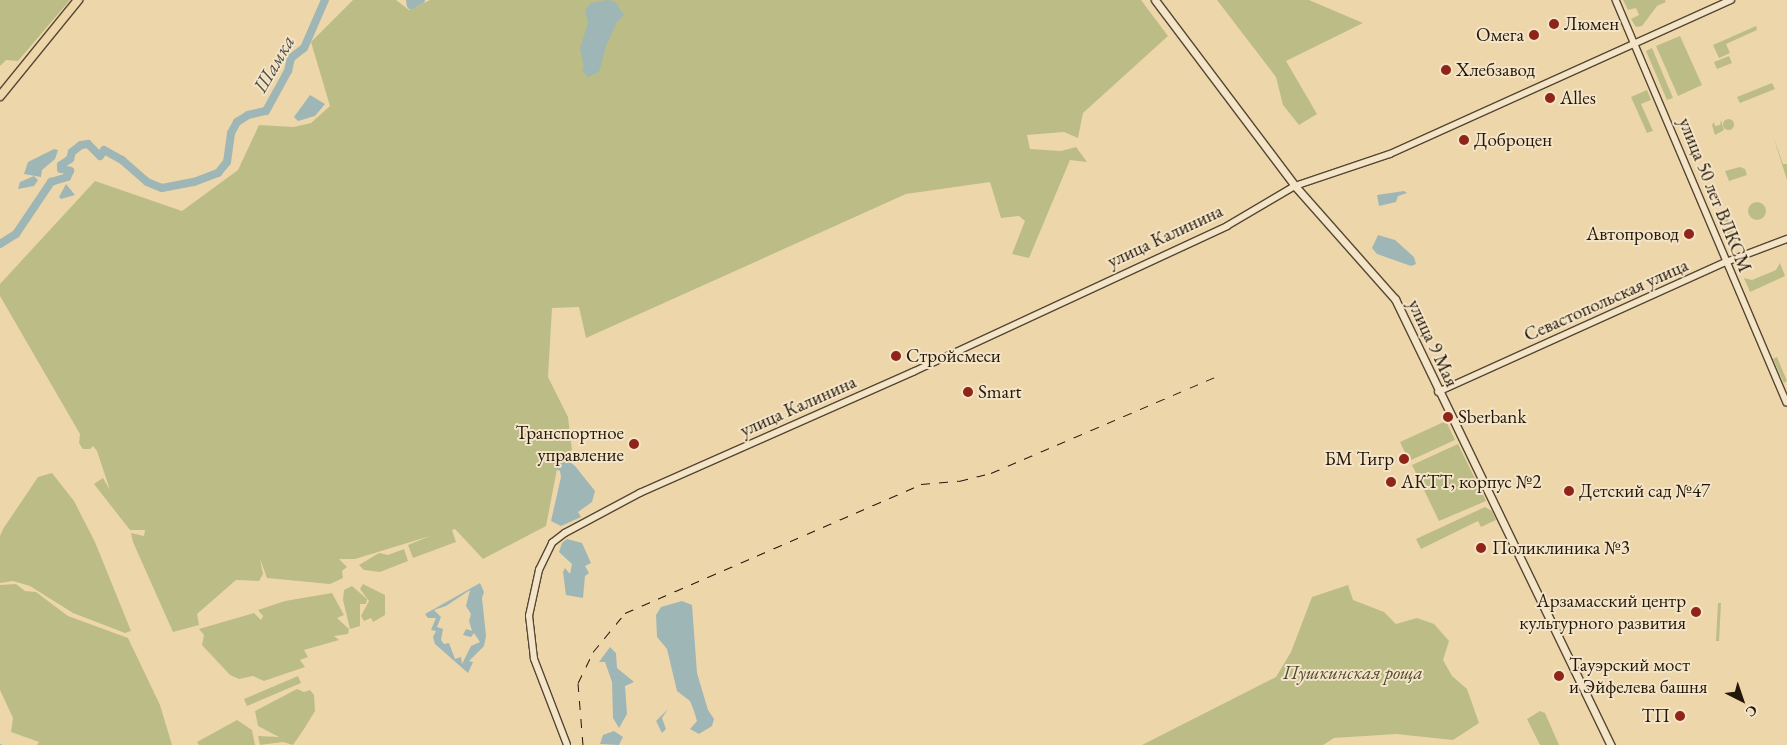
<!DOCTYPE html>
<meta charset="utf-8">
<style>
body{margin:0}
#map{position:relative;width:1787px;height:745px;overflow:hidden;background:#eed6ab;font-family:"EB Garamond",serif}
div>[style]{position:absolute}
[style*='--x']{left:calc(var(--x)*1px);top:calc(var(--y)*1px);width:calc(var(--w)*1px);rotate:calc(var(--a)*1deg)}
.green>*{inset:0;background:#bcbd86}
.round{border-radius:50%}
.water>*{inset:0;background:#9eb6b5}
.stream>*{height:1px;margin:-0.5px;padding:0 0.5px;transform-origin:0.5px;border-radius:0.5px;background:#9eb6b5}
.river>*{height:8px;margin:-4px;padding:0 4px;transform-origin:4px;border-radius:4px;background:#9eb6b5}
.roads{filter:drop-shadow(1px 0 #554732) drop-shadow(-1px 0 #554732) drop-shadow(0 1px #554732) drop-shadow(0 -1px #554732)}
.tertiary>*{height:5.5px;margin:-2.75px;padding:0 2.75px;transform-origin:2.75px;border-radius:2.75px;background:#f4e4c8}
.secondary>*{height:7px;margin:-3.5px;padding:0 3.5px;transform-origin:3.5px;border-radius:3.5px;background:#f4e4c8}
.primary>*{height:8px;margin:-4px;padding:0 4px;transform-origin:4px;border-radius:4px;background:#eed6ab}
.rail>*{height:1px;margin-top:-0.5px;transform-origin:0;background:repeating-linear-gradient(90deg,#221709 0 9px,transparent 0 18px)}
.dots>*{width:14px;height:14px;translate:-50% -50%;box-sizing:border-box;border:2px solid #f4e4c8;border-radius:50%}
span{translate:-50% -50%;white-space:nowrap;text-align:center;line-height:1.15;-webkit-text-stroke:4px #f4e4c8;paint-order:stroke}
.poi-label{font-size:19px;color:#221709}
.left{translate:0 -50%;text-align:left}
.right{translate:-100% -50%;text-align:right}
.street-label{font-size:19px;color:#221709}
.park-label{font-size:19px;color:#50492e;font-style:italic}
.water-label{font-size:20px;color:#4d4f45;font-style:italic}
.north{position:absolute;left:1717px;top:675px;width:50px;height:50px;-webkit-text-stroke:4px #f4e4c8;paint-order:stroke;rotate:139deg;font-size:14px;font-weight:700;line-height:20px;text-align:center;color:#221709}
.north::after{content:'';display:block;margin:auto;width:18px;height:22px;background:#221709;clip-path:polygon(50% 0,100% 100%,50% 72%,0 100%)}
</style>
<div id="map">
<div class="green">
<i style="clip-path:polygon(0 0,70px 0,18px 61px,6px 60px,0 66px)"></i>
<i style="clip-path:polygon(353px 0,396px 0,409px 10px,430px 0,1141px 0,1168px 36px,1083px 113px,1078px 138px,1064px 132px,1027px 135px,1030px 149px,1061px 151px,1076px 147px,1087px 162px,1070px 160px,1029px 258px,1012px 254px,1025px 221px,1019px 216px,1001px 218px,990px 182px,906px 194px,586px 338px,579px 307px,552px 308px,548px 377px,568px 417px,572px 450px,559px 459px,546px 526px,483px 559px,455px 529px,452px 530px,456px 542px,413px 558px,408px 545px,430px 536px,355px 559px,339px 559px,347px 567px,342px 571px,343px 578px,330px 584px,267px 578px,260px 559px,263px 574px,259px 581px,236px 580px,197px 614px,199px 625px,173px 632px,133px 542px,131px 533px,144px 536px,145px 530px,130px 530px,94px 484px,103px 478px,110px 490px,97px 451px,93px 446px,90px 449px,83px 449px,79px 443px,80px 434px,0 296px,0 284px,95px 181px,182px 211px,238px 170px,259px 125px,294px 127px,311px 123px,330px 106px,311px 42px)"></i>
<i style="clip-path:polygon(1217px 0,1309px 0,1363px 23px,1286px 61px,1317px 114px,1299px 125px,1283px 105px,1276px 77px)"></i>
<i style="clip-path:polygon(1623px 0,1665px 0,1666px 2px,1657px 6px,1642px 26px,1636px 27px,1631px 19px,1639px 15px,1636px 8px,1628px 10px)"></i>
<i style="clip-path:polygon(1756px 26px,1757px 30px,1726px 44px,1730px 53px,1719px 58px,1713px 45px)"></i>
<i style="clip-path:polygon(1680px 36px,1702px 85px,1678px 96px,1656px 46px)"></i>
<i style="clip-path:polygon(1652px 48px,1673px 98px,1667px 100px,1646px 51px)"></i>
<i style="clip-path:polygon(1729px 56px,1732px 63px,1717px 69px,1714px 62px)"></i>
<i style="clip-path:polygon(1772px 83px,1775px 89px,1740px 103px,1737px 97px)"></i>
<i style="clip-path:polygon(1647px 90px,1651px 100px,1641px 104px,1653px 131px,1647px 133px,1631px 97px)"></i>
<i class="round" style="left:1722.5px;top:118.5px;width:11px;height:11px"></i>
<i style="clip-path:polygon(1721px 120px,1724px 130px,1715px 135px,1712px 125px,1714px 122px,1715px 126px,1720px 125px)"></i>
<i style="clip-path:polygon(1773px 136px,1783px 164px,1787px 164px,1787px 180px)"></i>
<i style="clip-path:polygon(1740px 167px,1745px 169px,1747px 175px,1729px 181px,1725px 171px)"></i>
<i class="round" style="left:1748px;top:202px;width:18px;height:18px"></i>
<i style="clip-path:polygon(1725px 211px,1738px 245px,1732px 247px,1720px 213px)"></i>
<i style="clip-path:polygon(1780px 263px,1785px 276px,1750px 292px,1744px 278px,1752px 280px,1776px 270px)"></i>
<i style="clip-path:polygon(1777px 357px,1787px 381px,1784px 383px,1773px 359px)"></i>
<i style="clip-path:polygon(1446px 421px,1455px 440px,1409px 461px,1400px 442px)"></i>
<i style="clip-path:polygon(1458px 444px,1486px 501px,1439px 521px,1412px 465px)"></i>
<i style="clip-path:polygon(52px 473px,74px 501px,95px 542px,131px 631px,125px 633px,73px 613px,30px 586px,13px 581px,0 583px,0 536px,3px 529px,38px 477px)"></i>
<i style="clip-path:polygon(1485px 507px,1492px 511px,1496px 520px,1481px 527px,1478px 521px,1421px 549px,1416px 539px)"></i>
<i style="clip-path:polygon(404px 549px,408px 561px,380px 572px,364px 570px,359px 565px,379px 553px,388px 555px)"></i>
<i style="clip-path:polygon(16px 584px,25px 591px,36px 592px,68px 616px,128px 638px,160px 705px,172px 745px,37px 745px,39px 742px,11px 732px,13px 718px,0 690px,0 585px)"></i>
<i style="clip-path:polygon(363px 584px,385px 595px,385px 615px,373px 622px,371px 618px,364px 621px,361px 616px,369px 601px,360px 589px)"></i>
<i style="clip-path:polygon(1348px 585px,1353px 600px,1384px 612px,1396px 624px,1417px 618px,1434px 624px,1449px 641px,1443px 660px,1452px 676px,1467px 689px,1479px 723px,1453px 740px,1396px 734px,1334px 738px,1323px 745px,1142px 745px,1276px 677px,1291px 652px,1312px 597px)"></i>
<i style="clip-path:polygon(352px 586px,367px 599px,366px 604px,360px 604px,360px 626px,350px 629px,343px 600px,344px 590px)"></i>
<i style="clip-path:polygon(332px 593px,344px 615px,337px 618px,349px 629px,348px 634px,334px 636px,339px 640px,304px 650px,308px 657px,300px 660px,305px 667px,264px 681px,253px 676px,239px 679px,230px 675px,202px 645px,204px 635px,199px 629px,254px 613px,261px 620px,263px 616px,258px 610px,285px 601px)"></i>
<i style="clip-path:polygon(1718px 603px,1721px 603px,1719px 641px,1716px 641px)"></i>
<i style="clip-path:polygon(298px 676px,301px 683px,247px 706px,244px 699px)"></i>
<i style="clip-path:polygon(297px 689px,304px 692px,310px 690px,314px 695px,315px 711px,304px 729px,293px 745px,283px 742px,260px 745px,258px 736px,279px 737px,258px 726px,255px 711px)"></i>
<i style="clip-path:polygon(1540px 711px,1545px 713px,1559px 745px,1540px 745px,1527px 719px)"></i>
<i style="clip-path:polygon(237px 720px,252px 730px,255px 745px,199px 745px,197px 742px)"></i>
</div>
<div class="water">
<i style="clip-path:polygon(608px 0,615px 2px,624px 15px,617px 22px,606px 46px,599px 72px,588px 77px,582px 70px,584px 67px,580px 48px,588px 23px,585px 10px,591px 3px)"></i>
<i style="clip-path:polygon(310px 95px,325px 104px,315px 116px,298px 121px,294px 117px)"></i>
<i style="clip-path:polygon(54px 149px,58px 150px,55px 159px,42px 170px,41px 177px,24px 174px,28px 162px)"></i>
<i style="clip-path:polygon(34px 176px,38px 180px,34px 186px,18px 189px,20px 182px)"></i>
<i style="clip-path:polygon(66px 184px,75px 195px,61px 199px,59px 197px)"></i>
<i style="clip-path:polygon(1404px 191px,1407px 193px,1398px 196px,1396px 202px,1379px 206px,1377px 195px)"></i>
<i style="clip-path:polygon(1378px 235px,1395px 240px,1414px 257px,1416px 264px,1411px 266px,1377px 254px,1372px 248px)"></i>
<i style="clip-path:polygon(557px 452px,575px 466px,595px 491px,592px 502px,578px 512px,581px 517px,561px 526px,551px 521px,561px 477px,560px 471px,554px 468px,558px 459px,553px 456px)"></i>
<i style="clip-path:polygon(567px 539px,582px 543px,591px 563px,585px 566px,589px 573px,585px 576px,583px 598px,566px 595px,563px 572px,565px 568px,570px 574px,572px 564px,559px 552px,562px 543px)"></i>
<i style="clip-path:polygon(evenodd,480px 583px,484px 592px,482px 598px,486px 636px,484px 646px,469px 661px,473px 662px,468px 673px,435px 644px,433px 637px,436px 631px,431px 630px,436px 618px,428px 618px,425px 614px,480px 583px,470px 590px,466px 606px,471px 614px,469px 621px,472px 631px,466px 629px,463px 635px,471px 637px,474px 633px,480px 642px,471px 646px,462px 664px,461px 657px,455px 659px,449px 643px,444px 644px,441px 640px,443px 629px,437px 627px,441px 617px,434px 610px,446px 606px,470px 590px)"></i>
<i style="clip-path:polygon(682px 601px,692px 605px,697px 673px,708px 710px,714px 719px,712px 726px,699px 734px,690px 729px,697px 721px,694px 711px,690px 701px,677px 691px,667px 649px,657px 637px,656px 615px,661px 607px)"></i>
<i style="clip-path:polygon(610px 647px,616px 653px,617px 668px,634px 682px,625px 686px,627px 714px,619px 728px,613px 718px,612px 682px,605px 662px,599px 662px)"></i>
<i style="clip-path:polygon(668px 709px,662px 718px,666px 729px,662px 733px,656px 721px)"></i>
<i style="clip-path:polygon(614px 731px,623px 737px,619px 745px,600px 744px,603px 735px)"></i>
</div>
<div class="stream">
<i style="--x:0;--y:744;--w:2;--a:27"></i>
</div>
<div class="river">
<i style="--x:410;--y:0;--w:5;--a:79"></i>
<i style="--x:411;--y:5;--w:11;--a:-27"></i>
<i style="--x:0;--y:244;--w:19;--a:-32"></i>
<i style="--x:16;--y:234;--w:63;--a:-56.1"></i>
<i style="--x:51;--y:182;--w:17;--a:-17"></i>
<i style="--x:67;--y:177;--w:7;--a:-63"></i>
<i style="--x:70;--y:171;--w:9;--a:-167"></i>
<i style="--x:61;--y:169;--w:4;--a:-90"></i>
<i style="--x:61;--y:165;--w:11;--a:-34"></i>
<i style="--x:70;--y:159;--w:7;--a:-74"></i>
<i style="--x:72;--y:152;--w:11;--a:-38"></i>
<i style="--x:81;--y:145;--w:7;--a:-8"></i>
<i style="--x:88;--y:144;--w:17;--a:45"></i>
<i style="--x:100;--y:156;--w:7;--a:-56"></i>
<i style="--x:104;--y:150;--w:21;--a:29"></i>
<i style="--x:122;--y:160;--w:33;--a:41"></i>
<i style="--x:147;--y:182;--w:16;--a:22"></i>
<i style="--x:162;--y:188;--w:33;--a:-11"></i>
<i style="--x:194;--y:182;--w:26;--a:-21"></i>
<i style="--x:218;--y:173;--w:14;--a:-51"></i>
<i style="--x:227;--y:162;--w:29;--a:-82"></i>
<i style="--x:231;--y:133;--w:13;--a:-61"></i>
<i style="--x:237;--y:122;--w:13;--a:-32"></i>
<i style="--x:248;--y:115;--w:18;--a:-13"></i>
<i style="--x:266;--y:111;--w:46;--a:-61.2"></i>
<i style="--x:288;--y:71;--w:13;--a:-77"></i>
<i style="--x:291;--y:58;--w:16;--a:-38"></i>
<i style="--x:304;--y:48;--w:52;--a:-66.4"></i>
</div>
<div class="roads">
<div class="tertiary">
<i style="--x:1616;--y:0;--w:437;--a:67"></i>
<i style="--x:1438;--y:392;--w:316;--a:-24.3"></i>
<i style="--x:1726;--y:262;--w:65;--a:-20.7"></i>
<i style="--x:567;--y:745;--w:92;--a:-111"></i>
<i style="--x:534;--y:659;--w:43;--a:-96.6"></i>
<i style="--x:529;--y:616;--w:47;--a:-77.7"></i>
<i style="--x:539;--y:570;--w:30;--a:-64"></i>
<i style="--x:552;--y:543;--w:16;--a:-38"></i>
<i style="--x:565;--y:533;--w:85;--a:-28.1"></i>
<i style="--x:640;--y:493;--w:299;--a:-23.9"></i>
<i style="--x:913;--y:372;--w:346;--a:-24.9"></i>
<i style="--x:1227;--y:226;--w:79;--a:-30.5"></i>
<i style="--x:1295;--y:186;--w:100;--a:-18.6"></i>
<i style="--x:1390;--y:154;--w:374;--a:-24.3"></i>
</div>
<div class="secondary">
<i style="--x:1155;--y:0;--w:233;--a:53"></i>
<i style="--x:1295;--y:186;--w:151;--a:48.5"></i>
<i style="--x:1395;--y:299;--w:496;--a:64.2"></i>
</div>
<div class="primary">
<i style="--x:0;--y:96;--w:124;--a:-50.9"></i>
</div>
</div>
<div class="rail">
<i style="--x:583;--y:745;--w:62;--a:-94.6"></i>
<i style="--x:578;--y:683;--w:34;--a:-64"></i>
<i style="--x:593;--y:652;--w:50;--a:-50.6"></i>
<i style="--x:625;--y:613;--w:323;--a:-23.5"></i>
<i style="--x:921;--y:484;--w:38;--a:-5"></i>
<i style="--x:959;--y:481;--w:33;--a:-14"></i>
<i style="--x:991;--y:473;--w:249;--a:-23.2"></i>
</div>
<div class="dots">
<i style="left:1554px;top:24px;background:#8f2418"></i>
<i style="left:1534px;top:35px;background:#8f2418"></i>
<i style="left:1446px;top:70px;background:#8f2418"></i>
<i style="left:1550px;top:98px;background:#8f2418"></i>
<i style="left:1464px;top:140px;background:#8f2418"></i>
<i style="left:1689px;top:234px;background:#8f2418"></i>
<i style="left:896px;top:356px;background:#8f2418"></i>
<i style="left:968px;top:392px;background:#8f2418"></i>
<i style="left:1448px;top:417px;background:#8f2418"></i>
<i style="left:634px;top:444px;background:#8f2418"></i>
<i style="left:1404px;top:459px;background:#8f2418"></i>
<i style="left:1391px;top:482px;background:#8f2418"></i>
<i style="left:1569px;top:491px;background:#8f2418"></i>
<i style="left:1481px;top:548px;background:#8f2418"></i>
<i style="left:1696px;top:612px;background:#8f2418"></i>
<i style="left:1559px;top:676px;background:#8f2418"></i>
<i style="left:1680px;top:716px;background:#8f2418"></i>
</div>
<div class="poi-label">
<span class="left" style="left:1564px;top:24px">Люмен</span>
<span class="right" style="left:1524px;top:35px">Омега</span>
<span class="left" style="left:1456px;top:70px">Хлебзавод</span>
<span class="left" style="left:1560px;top:98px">Alles</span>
<span class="left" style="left:1474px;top:140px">Доброцен</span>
<span class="right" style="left:1679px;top:234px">Автопровод</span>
<span class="left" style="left:906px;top:356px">Стройсмеси</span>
<span class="left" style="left:978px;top:392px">Smart</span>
<span class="left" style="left:1458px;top:417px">Sberbank</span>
<span class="right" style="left:624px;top:444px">Транспортное<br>управление</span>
<span class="right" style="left:1394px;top:459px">БМ Тигр</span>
<span class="left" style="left:1401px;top:482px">АКТТ, корпус №2</span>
<span class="left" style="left:1579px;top:491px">Детский сад №47</span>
<span class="left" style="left:1492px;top:548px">Поликлиника №3</span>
<span class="right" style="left:1686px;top:612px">Арзамасский центр<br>культурного развития</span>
<span class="left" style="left:1569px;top:676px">Тауэрский мост<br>и Эйфелева башня</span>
<span class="right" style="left:1670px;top:716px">ТП</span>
</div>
<div class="street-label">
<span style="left:1715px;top:195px;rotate:68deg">улица 50 лет ВЛКСМ</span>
<span style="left:1165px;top:236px;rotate:-25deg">улица Калинина</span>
<span style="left:1606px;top:300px;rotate:-24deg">Севастопольская улица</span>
<span style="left:1433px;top:343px;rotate:65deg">улица 9 Мая</span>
<span style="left:798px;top:406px;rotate:-24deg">улица Калинина</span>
</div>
<div class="park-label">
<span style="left:1353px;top:673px">Пушкинская роща</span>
</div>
<div class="water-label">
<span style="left:274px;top:64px;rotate:-60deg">Шамка</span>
</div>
<div class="north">С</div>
</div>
